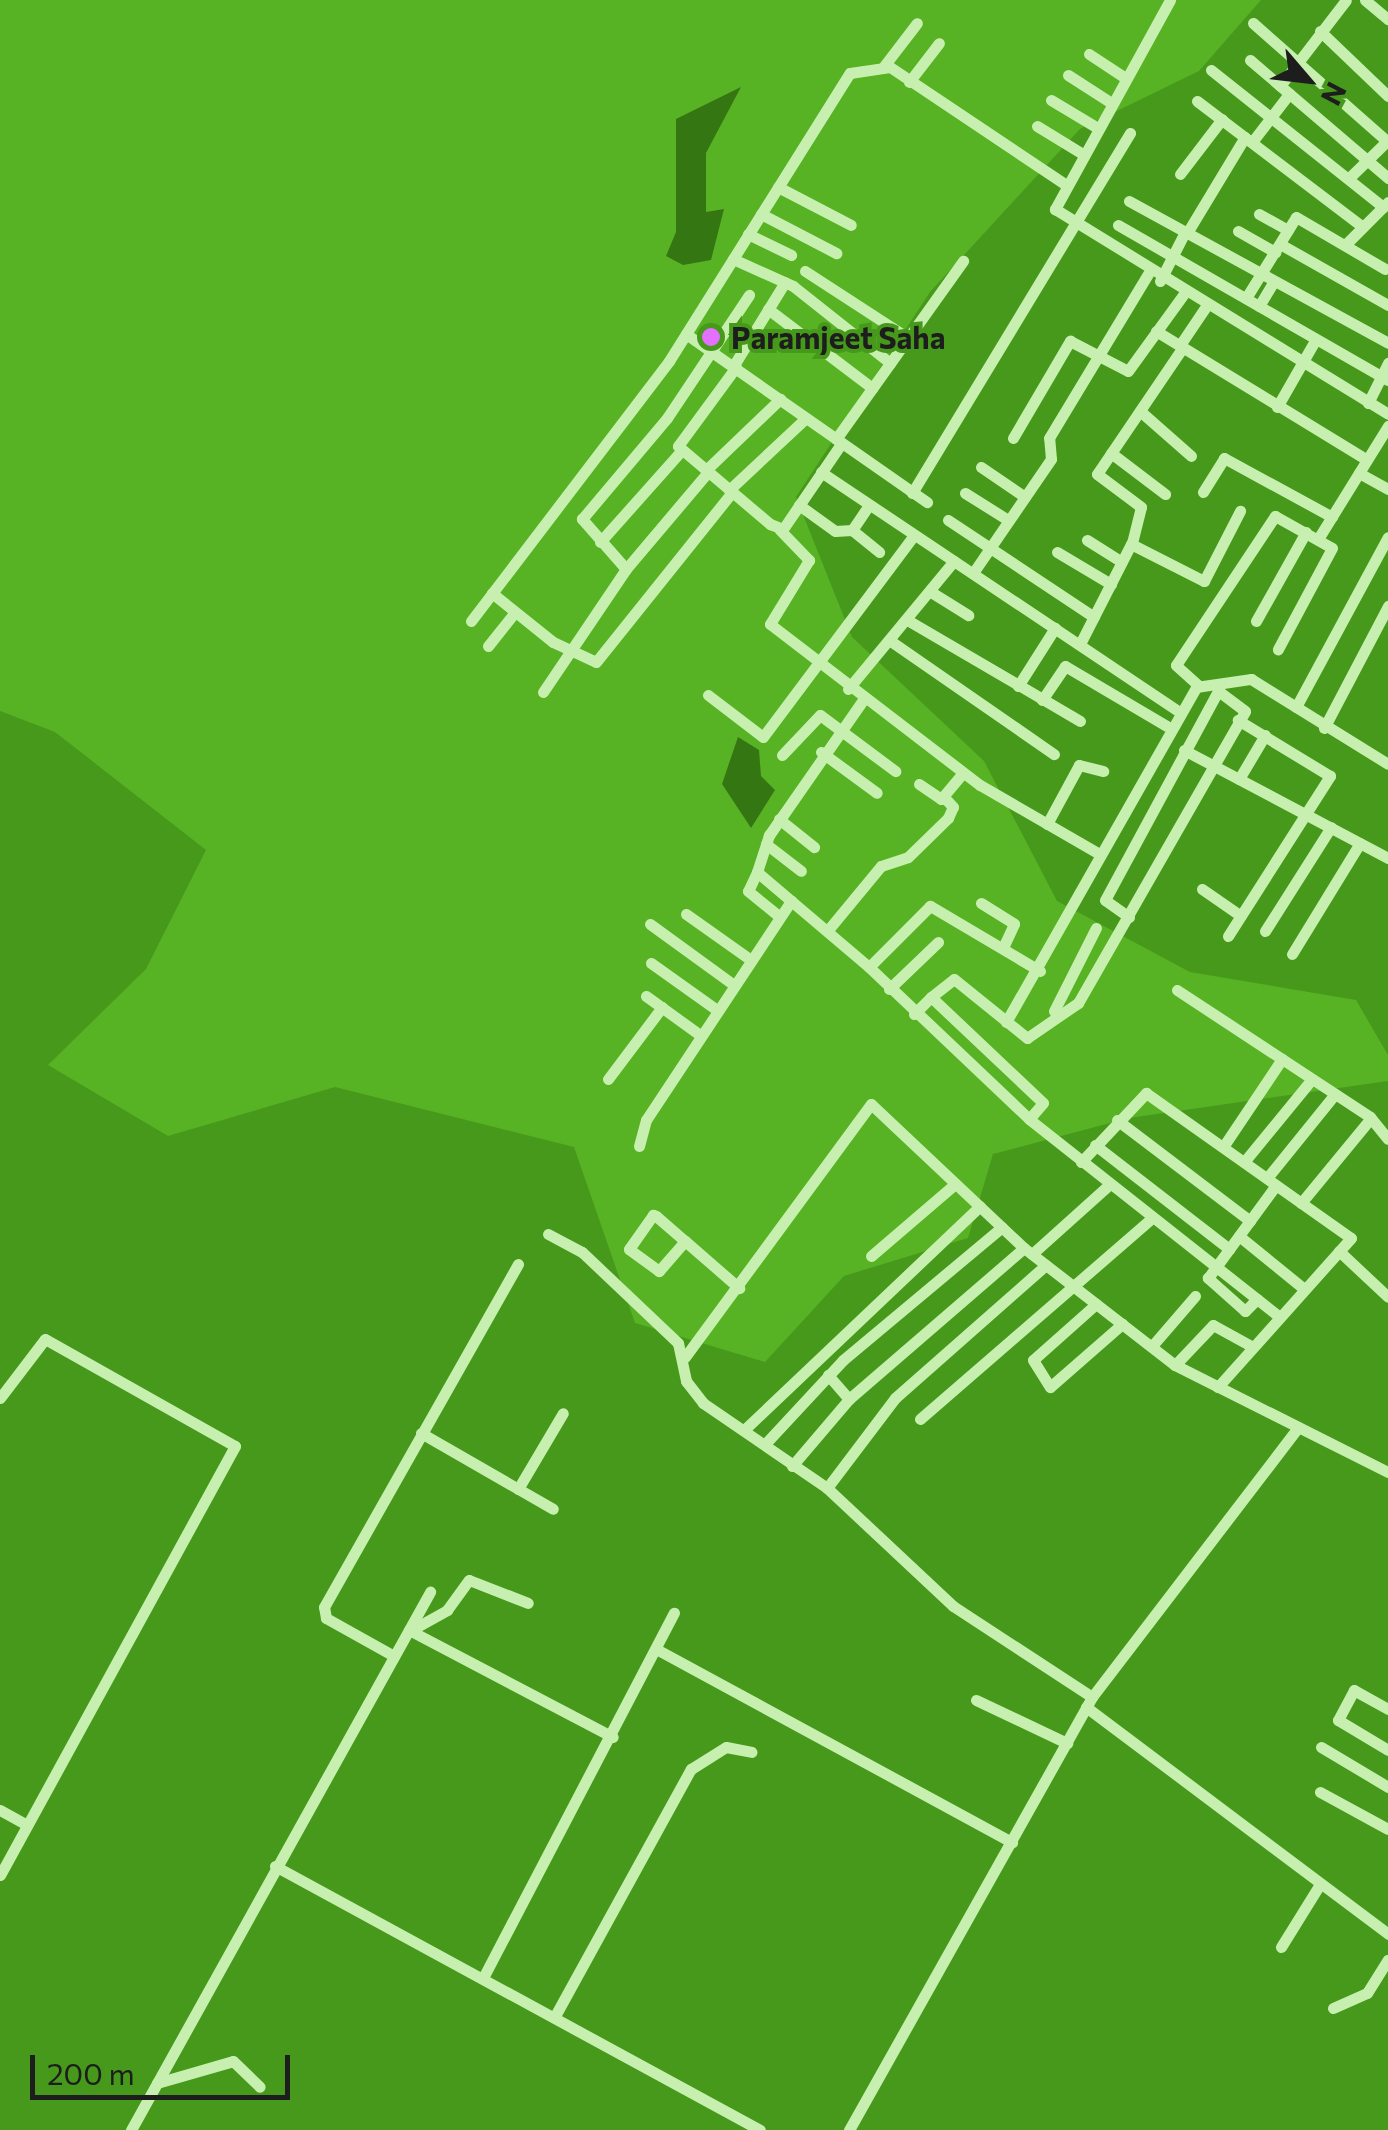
<!DOCTYPE html>
<style>
body{margin:0}
#map{position:relative;width:1388px;height:2130px;overflow:hidden;background:#46991b;font-family:Commissioner,sans-serif}
div>[style]{position:absolute}
[style*='--x']{left:calc(var(--x)*1px);top:calc(var(--y)*1px);width:calc(var(--w)*1px);rotate:calc(var(--a)*1deg)}
.green>*{inset:0;background:#57b224}
.water>*{inset:0;background:#347712}
.minor>*{height:11px;margin:-5.5px;padding:0 5.5px;transform-origin:5.5px;border-radius:5.5px;background:#c7f0b0}
.dots>*{width:28px;height:28px;translate:-50% -50%;box-sizing:border-box;border:5px solid #46991b;border-radius:50%}
span{translate:-50% -50%;white-space:nowrap;text-align:center;line-height:1.15;-webkit-text-stroke:8px #46991b;paint-order:stroke}
.poi-label{font-size:30px;color:#1d1d1d;font-weight:700}
.left{translate:0 -50%;text-align:left}
.north{position:absolute;left:1258px;top:30px;width:100px;height:100px;-webkit-text-stroke:8px #46991b;paint-order:stroke;rotate:118deg;font-size:28px;font-weight:700;line-height:40px;text-align:center;color:#1d1d1d}
.north::after{content:'';display:block;margin:auto;width:35px;height:45px;background:#1d1d1d;clip-path:polygon(50% 0,100% 100%,50% 72%,0 100%)}
.scale{position:absolute;left:30px;top:2055px;width:260px;height:45px;box-sizing:border-box;border:5px solid #1d1d1d;border-top:0;padding-left:12px;font-size:30px;line-height:35px;white-space:nowrap;color:#1d1d1d;-webkit-text-stroke:8px #46991b;paint-order:stroke}
</style>
<div id="map">
<div class="green">
<i style="clip-path:polygon(0 0,1261px 0,1199px 71px,1080px 129px,930px 292px,796px 497px,852px 637px,984px 761px,1057px 901px,1190px 972px,1356px 1000px,1388px 1055px,1388px 1081px,1129px 1118px,993px 1154px,968px 1238px,844px 1276px,765px 1362px,635px 1323px,574px 1147px,335px 1087px,168px 1136px,48px 1065px,146px 969px,206px 850px,55px 732px,0 711px)"></i>
</div>
<div class="water">
<i style="clip-path:polygon(741px 87px,706px 153px,706px 212px,724px 209px,711px 260px,683px 265px,666px 256px,676px 232px,676px 119px)"></i>
<i style="clip-path:polygon(738px 737px,759px 750px,761px 776px,775px 790px,751px 828px,722px 784px)"></i>
</div>
<div class="minor">
<i style="--x:1170;--y:0;--w:239;--a:118.8"></i>
<i style="--x:1055;--y:209;--w:391;--a:31.6"></i>
<i style="--x:1365;--y:0;--w:30;--a:40"></i>
<i style="--x:1253;--y:23;--w:180;--a:41.4"></i>
<i style="--x:1320;--y:31;--w:94;--a:43.7"></i>
<i style="--x:1089;--y:54;--w:42;--a:33.3"></i>
<i style="--x:1250;--y:60;--w:182;--a:40.5"></i>
<i style="--x:884;--y:66;--w:54;--a:-52.5"></i>
<i style="--x:1211;--y:70;--w:220;--a:38.5"></i>
<i style="--x:1068;--y:75;--w:50;--a:32.7"></i>
<i style="--x:909;--y:82;--w:49;--a:-52.4"></i>
<i style="--x:1280;--y:86;--w:108;--a:-52.5"></i>
<i style="--x:1051;--y:100;--w:52;--a:31"></i>
<i style="--x:1197;--y:101;--w:208;--a:37.2"></i>
<i style="--x:1037;--y:126;--w:52;--a:31.5"></i>
<i style="--x:1252;--y:142;--w:61;--a:-52.4"></i>
<i style="--x:1180;--y:174;--w:69;--a:-52.6"></i>
<i style="--x:1349;--y:178;--w:53;--a:-44.2"></i>
<i style="--x:778;--y:187;--w:82;--a:27.5"></i>
<i style="--x:1129;--y:201;--w:295;--a:28.7"></i>
<i style="--x:761;--y:214;--w:85;--a:27.5"></i>
<i style="--x:1259;--y:214;--w:33;--a:29"></i>
<i style="--x:1118;--y:225;--w:311;--a:29.9"></i>
<i style="--x:1238;--y:231;--w:43;--a:29.6"></i>
<i style="--x:1187;--y:233;--w:112;--a:-58.9"></i>
<i style="--x:748;--y:234;--w:48;--a:26"></i>
<i style="--x:1280;--y:244;--w:124;--a:29.5"></i>
<i style="--x:1345;--y:245;--w:61;--a:-45"></i>
<i style="--x:733;--y:259;--w:66;--a:24.2"></i>
<i style="--x:793;--y:286;--w:124;--a:38.4"></i>
<i style="--x:805;--y:271;--w:123;--a:33"></i>
<i style="--x:1160;--y:281;--w:55;--a:-63"></i>
<i style="--x:1246;--y:298;--w:95;--a:-58.3"></i>
<i style="--x:1296;--y:217;--w:103;--a:30.3"></i>
<i style="--x:1259;--y:306;--w:29;--a:-59"></i>
<i style="--x:768;--y:309;--w:131;--a:37.2"></i>
<i style="--x:1156;--y:331;--w:247;--a:31.4"></i>
<i style="--x:686;--y:334;--w:294;--a:34.9"></i>
<i style="--x:1180;--y:345;--w:45;--a:-56"></i>
<i style="--x:734;--y:365;--w:97;--a:-58.4"></i>
<i style="--x:736;--y:367;--w:98;--a:126.3"></i>
<i style="--x:678;--y:446;--w:121;--a:40.3"></i>
<i style="--x:770;--y:524;--w:14;--a:21"></i>
<i style="--x:783;--y:529;--w:103;--a:-55.7"></i>
<i style="--x:1368;--y:403;--w:45;--a:-63.4"></i>
<i style="--x:1277;--y:407;--w:78;--a:-60.2"></i>
<i style="--x:1140;--y:411;--w:68;--a:41.4"></i>
<i style="--x:1013;--y:438;--w:113;--a:-59.6"></i>
<i style="--x:1070;--y:341;--w:65;--a:27.3"></i>
<i style="--x:1128;--y:371;--w:94;--a:-54.1"></i>
<i style="--x:836;--y:439;--w:219;--a:-54.5"></i>
<i style="--x:1111;--y:453;--w:68;--a:37.2"></i>
<i style="--x:981;--y:467;--w:53;--a:34.3"></i>
<i style="--x:706;--y:470;--w:103;--a:-43.8"></i>
<i style="--x:821;--y:472;--w:427;--a:33.8"></i>
<i style="--x:1359;--y:473;--w:33;--a:29"></i>
<i style="--x:729;--y:490;--w:105;--a:-43.1"></i>
<i style="--x:1203;--y:492;--w:40;--a:-58"></i>
<i style="--x:1224;--y:458;--w:123;--a:28.6"></i>
<i style="--x:912;--y:493;--w:421;--a:-58.8"></i>
<i style="--x:965;--y:493;--w:51;--a:32.1"></i>
<i style="--x:799;--y:505;--w:44;--a:35.8"></i>
<i style="--x:835;--y:531;--w:17;--a:-3"></i>
<i style="--x:869;--y:505;--w:30;--a:124"></i>
<i style="--x:852;--y:530;--w:35;--a:39"></i>
<i style="--x:948;--y:520;--w:175;--a:33.6"></i>
<i style="--x:780;--y:530;--w:42;--a:46"></i>
<i style="--x:809;--y:560;--w:75;--a:121.4"></i>
<i style="--x:770;--y:624;--w:265;--a:37.5"></i>
<i style="--x:980;--y:785;--w:134;--a:30"></i>
<i style="--x:1318;--y:539;--w:133;--a:-58.2"></i>
<i style="--x:1087;--y:540;--w:41;--a:32.2"></i>
<i style="--x:600;--y:542;--w:123;--a:-48.3"></i>
<i style="--x:1132;--y:543;--w:37;--a:-76"></i>
<i style="--x:1141;--y:507;--w:55;--a:-143.1"></i>
<i style="--x:1097;--y:474;--w:153;--a:-55.9"></i>
<i style="--x:1057;--y:552;--w:63;--a:30.7"></i>
<i style="--x:626;--y:569;--w:127;--a:-49.8"></i>
<i style="--x:973;--y:573;--w:138;--a:-55.6"></i>
<i style="--x:1051;--y:459;--w:21;--a:-95"></i>
<i style="--x:1049;--y:438;--w:192;--a:-58.9"></i>
<i style="--x:931;--y:592;--w:44;--a:31.9"></i>
<i style="--x:492;--y:593;--w:78;--a:38.8"></i>
<i style="--x:553;--y:642;--w:47;--a:24.9"></i>
<i style="--x:596;--y:662;--w:218;--a:-51.3"></i>
<i style="--x:471;--y:621;--w:327;--a:-52.7"></i>
<i style="--x:669;--y:361;--w:340;--a:-57.9"></i>
<i style="--x:850;--y:73;--w:40;--a:-8.5"></i>
<i style="--x:890;--y:67;--w:211;--a:33.8"></i>
<i style="--x:909;--y:621;--w:198;--a:30.3"></i>
<i style="--x:1256;--y:621;--w:102;--a:-60.7"></i>
<i style="--x:892;--y:642;--w:197;--a:34.7"></i>
<i style="--x:1080;--y:644;--w:112;--a:-63"></i>
<i style="--x:1131;--y:544;--w:82;--a:26.9"></i>
<i style="--x:1204;--y:581;--w:79;--a:-62.8"></i>
<i style="--x:488;--y:646;--w:43;--a:-51.5"></i>
<i style="--x:1018;--y:686;--w:69;--a:-57.5"></i>
<i style="--x:1199;--y:686;--w:31;--a:-138"></i>
<i style="--x:1176;--y:665;--w:179;--a:-56.4"></i>
<i style="--x:1275;--y:516;--w:65;--a:29.3"></i>
<i style="--x:1332;--y:548;--w:115;--a:118.1"></i>
<i style="--x:848;--y:689;--w:166;--a:-50.4"></i>
<i style="--x:543;--y:692;--w:148;--a:-56"></i>
<i style="--x:626;--y:569;--w:67;--a:-131.3"></i>
<i style="--x:582;--y:519;--w:132;--a:-49.9"></i>
<i style="--x:667;--y:418;--w:148;--a:-56.3"></i>
<i style="--x:708;--y:695;--w:69;--a:37.4"></i>
<i style="--x:763;--y:737;--w:252;--a:-53.2"></i>
<i style="--x:863;--y:700;--w:165;--a:124.8"></i>
<i style="--x:769;--y:835;--w:39;--a:108"></i>
<i style="--x:757;--y:872;--w:147;--a:40.3"></i>
<i style="--x:1042;--y:700;--w:41;--a:-55.9"></i>
<i style="--x:1065;--y:666;--w:118;--a:30.5"></i>
<i style="--x:1296;--y:707;--w:193;--a:-61.6"></i>
<i style="--x:1324;--y:728;--w:138;--a:-62.3"></i>
<i style="--x:1184;--y:750;--w:231;--a:27.9"></i>
<i style="--x:821;--y:752;--w:69;--a:36.2"></i>
<i style="--x:782;--y:755;--w:55;--a:-46.5"></i>
<i style="--x:820;--y:715;--w:94;--a:36.7"></i>
<i style="--x:1239;--y:779;--w:51;--a:-59.4"></i>
<i style="--x:919;--y:784;--w:27;--a:34"></i>
<i style="--x:941;--y:799;--w:34;--a:-50"></i>
<i style="--x:779;--y:819;--w:45;--a:38.7"></i>
<i style="--x:1047;--y:824;--w:67;--a:-61.5"></i>
<i style="--x:1079;--y:765;--w:25;--a:14"></i>
<i style="--x:766;--y:844;--w:44;--a:37.6"></i>
<i style="--x:757;--y:872;--w:21;--a:115"></i>
<i style="--x:748;--y:891;--w:41;--a:39.1"></i>
<i style="--x:1202;--y:889;--w:47;--a:34.7"></i>
<i style="--x:981;--y:903;--w:39;--a:32"></i>
<i style="--x:1014;--y:924;--w:26;--a:115"></i>
<i style="--x:686;--y:914;--w:80;--a:35.3"></i>
<i style="--x:1129;--y:917;--w:29;--a:-145"></i>
<i style="--x:1105;--y:900;--w:240;--a:-61.6"></i>
<i style="--x:650;--y:924;--w:104;--a:36"></i>
<i style="--x:828;--y:930;--w:83;--a:-50.4"></i>
<i style="--x:881;--y:866;--w:28;--a:-18"></i>
<i style="--x:908;--y:857;--w:56;--a:-44.3"></i>
<i style="--x:948;--y:818;--w:12;--a:-66"></i>
<i style="--x:953;--y:807;--w:13;--a:-132"></i>
<i style="--x:1265;--y:931;--w:123;--a:-57.6"></i>
<i style="--x:1228;--y:936;--w:190;--a:-57.5"></i>
<i style="--x:1330;--y:776;--w:108;--a:-148.7"></i>
<i style="--x:1292;--y:954;--w:130;--a:-58.5"></i>
<i style="--x:651;--y:963;--w:81;--a:35.5"></i>
<i style="--x:1040;--y:971;--w:128;--a:-149.4"></i>
<i style="--x:930;--y:906;--w:86;--a:135"></i>
<i style="--x:869;--y:967;--w:221;--a:43.5"></i>
<i style="--x:1029;--y:1119;--w:318;--a:38.3"></i>
<i style="--x:889;--y:989;--w:68;--a:-43.8"></i>
<i style="--x:1177;--y:990;--w:231;--a:33.3"></i>
<i style="--x:1370;--y:1117;--w:28;--a:51"></i>
<i style="--x:646;--y:996;--w:67;--a:35.8"></i>
<i style="--x:931;--y:997;--w:29;--a:-38"></i>
<i style="--x:954;--y:979;--w:94;--a:38.9"></i>
<i style="--x:1027;--y:1038;--w:62;--a:-34.5"></i>
<i style="--x:1078;--y:1003;--w:336;--a:-60.2"></i>
<i style="--x:1245;--y:711;--w:34;--a:-143"></i>
<i style="--x:1054;--y:1011;--w:93;--a:-63.2"></i>
<i style="--x:914;--y:1014;--w:24;--a:-45"></i>
<i style="--x:931;--y:997;--w:154;--a:43.4"></i>
<i style="--x:1043;--y:1103;--w:21;--a:131"></i>
<i style="--x:1006;--y:1022;--w:385;--a:-60.4"></i>
<i style="--x:1196;--y:687;--w:56;--a:-8.3"></i>
<i style="--x:1251;--y:679;--w:161;--a:31.8"></i>
<i style="--x:608;--y:1079;--w:90;--a:-53.1"></i>
<i style="--x:1117;--y:1120;--w:167;--a:37.2"></i>
<i style="--x:1095;--y:1145;--w:170;--a:37.8"></i>
<i style="--x:639;--y:1146;--w:27;--a:-75"></i>
<i style="--x:646;--y:1120;--w:263;--a:-56.5"></i>
<i style="--x:1223;--y:1147;--w:106;--a:-56.2"></i>
<i style="--x:1081;--y:1162;--w:95;--a:-46.7"></i>
<i style="--x:1146;--y:1093;--w:251;--a:35.3"></i>
<i style="--x:1351;--y:1238;--w:200;--a:131.8"></i>
<i style="--x:1244;--y:1162;--w:107;--a:-50.7"></i>
<i style="--x:1267;--y:1178;--w:108;--a:-51"></i>
<i style="--x:1301;--y:1203;--w:110;--a:-50.5"></i>
<i style="--x:548;--y:1234;--w:38;--a:28"></i>
<i style="--x:582;--y:1252;--w:132;--a:43.5"></i>
<i style="--x:678;--y:1343;--w:39;--a:78"></i>
<i style="--x:686;--y:1381;--w:28;--a:52"></i>
<i style="--x:703;--y:1403;--w:150;--a:34.4"></i>
<i style="--x:827;--y:1488;--w:173;--a:43.1"></i>
<i style="--x:953;--y:1606;--w:166;--a:33.2"></i>
<i style="--x:1239;--y:1236;--w:82;--a:39.1"></i>
<i style="--x:685;--y:1241;--w:40;--a:131"></i>
<i style="--x:659;--y:1271;--w:37;--a:-144"></i>
<i style="--x:629;--y:1249;--w:42;--a:-54.8"></i>
<i style="--x:653;--y:1215;--w:3;--a:18"></i>
<i style="--x:656;--y:1216;--w:38;--a:41"></i>
<i style="--x:685;--y:1241;--w:72;--a:41"></i>
<i style="--x:1339;--y:1251;--w:67;--a:43.2"></i>
<i style="--x:1032;--y:1254;--w:103;--a:-41.9"></i>
<i style="--x:871;--y:1256;--w:111;--a:-40.6"></i>
<i style="--x:1257;--y:1299;--w:17;--a:135"></i>
<i style="--x:1245;--y:1311;--w:50;--a:-138.3"></i>
<i style="--x:1208;--y:1278;--w:115;--a:-53.8"></i>
<i style="--x:1096;--y:1304;--w:84;--a:138.4"></i>
<i style="--x:1033;--y:1360;--w:32;--a:58"></i>
<i style="--x:1050;--y:1387;--w:96;--a:-41.2"></i>
<i style="--x:1152;--y:1346;--w:66;--a:-49.3"></i>
<i style="--x:685;--y:1357;--w:314;--a:-53.7"></i>
<i style="--x:871;--y:1104;--w:210;--a:43.3"></i>
<i style="--x:1024;--y:1248;--w:191;--a:37.8"></i>
<i style="--x:1175;--y:1365;--w:238;--a:26.7"></i>
<i style="--x:1175;--y:1365;--w:55;--a:-46.5"></i>
<i style="--x:1213;--y:1325;--w:43;--a:28.9"></i>
<i style="--x:828;--y:1375;--w:32;--a:49"></i>
<i style="--x:0;--y:1398;--w:74;--a:-52.7"></i>
<i style="--x:45;--y:1339;--w:218;--a:29.4"></i>
<i style="--x:235;--y:1446;--w:489;--a:118.7"></i>
<i style="--x:920;--y:1419;--w:304;--a:-40.9"></i>
<i style="--x:744;--y:1430;--w:325;--a:-43.5"></i>
<i style="--x:421;--y:1433;--w:152;--a:29.9"></i>
<i style="--x:765;--y:1444;--w:115;--a:-47.1"></i>
<i style="--x:843;--y:1360;--w:207;--a:-39.9"></i>
<i style="--x:792;--y:1466;--w:88;--a:-49.6"></i>
<i style="--x:849;--y:1399;--w:231;--a:-40.8"></i>
<i style="--x:827;--y:1488;--w:113;--a:-52.9"></i>
<i style="--x:895;--y:1398;--w:201;--a:-41.4"></i>
<i style="--x:518;--y:1489;--w:88;--a:-59.4"></i>
<i style="--x:415;--y:1628;--w:37;--a:-29"></i>
<i style="--x:447;--y:1610;--w:37;--a:-54"></i>
<i style="--x:469;--y:1580;--w:63;--a:21.3"></i>
<i style="--x:409;--y:1630;--w:230;--a:27.7"></i>
<i style="--x:658;--y:1650;--w:403;--a:28.5"></i>
<i style="--x:394;--y:1656;--w:78;--a:-150.8"></i>
<i style="--x:326;--y:1618;--w:11;--a:-100"></i>
<i style="--x:324;--y:1607;--w:394;--a:-60.5"></i>
<i style="--x:976;--y:1700;--w:101;--a:25.3"></i>
<i style="--x:1086;--y:1707;--w:378;--a:36.9"></i>
<i style="--x:1388;--y:1709;--w:39;--a:-151"></i>
<i style="--x:1354;--y:1690;--w:34;--a:118"></i>
<i style="--x:1338;--y:1720;--w:58;--a:31"></i>
<i style="--x:1321;--y:1747;--w:78;--a:30.8"></i>
<i style="--x:1320;--y:1792;--w:77;--a:28.6"></i>
<i style="--x:0;--y:1810;--w:31;--a:29"></i>
<i style="--x:275;--y:1866;--w:552;--a:28.56"></i>
<i style="--x:1281;--y:1947;--w:74;--a:-58.2"></i>
<i style="--x:484;--y:1976;--w:410;--a:-62.4"></i>
<i style="--x:1333;--y:2008;--w:37;--a:-24"></i>
<i style="--x:1367;--y:1993;--w:39;--a:-58"></i>
<i style="--x:555;--y:2016;--w:282;--a:-61.2"></i>
<i style="--x:691;--y:1769;--w:41;--a:-32.2"></i>
<i style="--x:726;--y:1747;--w:26;--a:11"></i>
<i style="--x:157;--y:2083;--w:79;--a:-16.1"></i>
<i style="--x:233;--y:2061;--w:37;--a:44"></i>
<i style="--x:131;--y:2130;--w:616;--a:-60.94"></i>
<i style="--x:849;--y:2130;--w:497;--a:-60.7"></i>
<i style="--x:1092;--y:1697;--w:339;--a:-52.6"></i>
</div>
<div class="dots">
<i style="left:711px;top:337px;background:#e370ff"></i>
</div>
<div class="poi-label">
<span class="left" style="left:731px;top:337px">Paramjeet Saha</span>
</div>
<div class="north">N</div>
<div class="scale">200 m</div>
</div>
